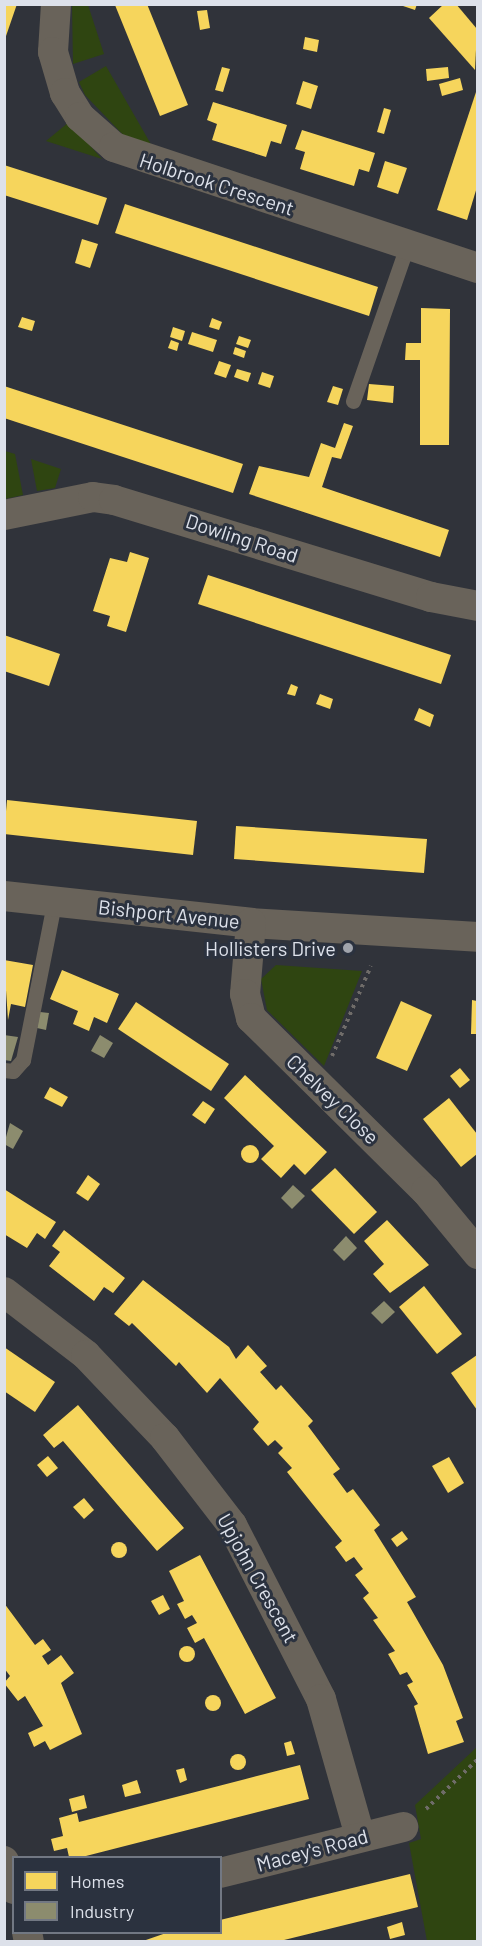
<!DOCTYPE html>
<style>
body{margin:0}
#map{position:relative;width:482px;height:1946px;overflow:hidden;background:#30333a;font-family:Barlow,sans-serif}
div>[style]{position:absolute}
[style*='--x']{left:calc(var(--x)*1px);top:calc(var(--y)*1px);width:calc(var(--w)*1px);rotate:calc(var(--a)*1deg)}
.green>*{inset:0;background:#2f4511}
.homes>*{inset:0;background:#f6d55c}
.round{border-radius:50%}
.industry>*{inset:0;background:#8c8c6e}
.path>*{height:4px;margin-top:-2px;transform-origin:0;background:repeating-linear-gradient(90deg,#6f6c69 0 3px,transparent 0 7.5px)}
.lane>*{height:15px;margin:-7.5px;padding:0 7.5px;transform-origin:7.5px;border-radius:7.5px;background:#69635a}
.street>*{height:30px;margin:-15px;padding:0 15px;transform-origin:15px;border-radius:15px;background:#69635a}
.dots>*{width:16px;height:16px;translate:-50% -50%;box-sizing:border-box;border:3px solid #2b323f;border-radius:50%}
span{translate:-50% -50%;white-space:nowrap;text-align:center;line-height:1.15;-webkit-text-stroke:6px #2b323f;paint-order:stroke}
.street-label{font-size:20px;color:#dde1ea}
.poi-label{font-size:20px;color:#dde1ea}
.right{translate:-100% -50%;text-align:right}
.frame{position:absolute;inset:0;border:6px solid #dde1ea;pointer-events:none}
.legend{position:absolute;left:12px;top:1856px;width:210px;height:78px;box-sizing:border-box;background:#2b323f;border:2px solid #727883;margin:0;padding:8px 10px;list-style:none;font-size:18px;color:#dde1ea}
.legend li{display:flex;align-items:center;gap:12px;height:30px}
.legend b{width:30px;border:2px solid #727883}
</style>
<div id="map">
<div class="green">
<i style="clip-path:polygon(72px 5px,88px 5px,104px 54px,73px 64px)"></i>
<i style="clip-path:polygon(106px 66px,156px 153px,128px 140px,85px 95px,79px 82px)"></i>
<i style="clip-path:polygon(69px 122px,102px 159px,46px 141px)"></i>
<i style="clip-path:polygon(5px 451px,15px 454px,23px 495px,5px 499px)"></i>
<i style="clip-path:polygon(31px 459px,61px 469px,55px 488px,37px 491px)"></i>
<i style="clip-path:polygon(276px 965px,362px 971px,324px 1066px,267px 1010px,261px 979px)"></i>
<i style="clip-path:polygon(477px 1747px,477px 1941px,427px 1941px,409px 1843px,421px 1839px,415px 1805px)"></i>
</div>
<div class="homes">
<i style="clip-path:polygon(4px 4px,17px 4px,5px 39px,4px 39px)"></i>
<i style="clip-path:polygon(147px 4px,188px 105px,160px 116px,115px 5px)"></i>
<i style="clip-path:polygon(397px 4px,417px 4px,415px 10px)"></i>
<i style="clip-path:polygon(444px 4px,456px 4px,477px 29px,475px 70px,429px 18px)"></i>
<i style="clip-path:polygon(207px 10px,210px 28px,200px 30px,197px 11px)"></i>
<i style="clip-path:polygon(305px 37px,319px 40px,317px 52px,303px 49px)"></i>
<i style="clip-path:polygon(222px 67px,230px 69px,223px 92px,215px 90px)"></i>
<i style="clip-path:polygon(448px 67px,449px 78px,427px 81px,426px 69px)"></i>
<i style="clip-path:polygon(460px 78px,463px 90px,442px 96px,439px 84px)"></i>
<i style="clip-path:polygon(303px 81px,318px 86px,311px 109px,296px 104px)"></i>
<i style="clip-path:polygon(477px 89px,477px 187px,467px 220px,437px 210px)"></i>
<i style="clip-path:polygon(213px 102px,287px 125px,281px 144px,271px 141px,266px 157px,212px 140px,217px 124px,207px 120px)"></i>
<i style="clip-path:polygon(384px 108px,391px 110px,384px 134px,377px 132px)"></i>
<i style="clip-path:polygon(302px 130px,375px 153px,369px 172px,359px 169px,354px 186px,300px 169px,305px 152px,295px 149px)"></i>
<i style="clip-path:polygon(385px 161px,407px 168px,398px 194px,377px 187px)"></i>
<i style="clip-path:polygon(4px 165px,107px 198px,98px 225px,4px 195px)"></i>
<i style="clip-path:polygon(125px 204px,378px 287px,369px 316px,115px 233px)"></i>
<i style="clip-path:polygon(82px 239px,98px 244px,90px 268px,75px 263px)"></i>
<i style="clip-path:polygon(421px 308px,450px 309px,449px 445px,420px 445px,420px 360px,405px 360px,406px 343px,421px 343px)"></i>
<i style="clip-path:polygon(22px 317px,35px 321px,32px 331px,18px 327px)"></i>
<i style="clip-path:polygon(212px 318px,222px 322px,219px 330px,209px 327px)"></i>
<i style="clip-path:polygon(173px 327px,185px 331px,182px 341px,170px 337px)"></i>
<i style="clip-path:polygon(192px 332px,217px 340px,213px 352px,188px 344px)"></i>
<i style="clip-path:polygon(239px 336px,251px 340px,248px 348px,236px 344px)"></i>
<i style="clip-path:polygon(171px 340px,179px 343px,177px 351px,168px 348px)"></i>
<i style="clip-path:polygon(235px 347px,246px 351px,244px 358px,233px 354px)"></i>
<i style="clip-path:polygon(219px 361px,231px 365px,226px 378px,214px 374px)"></i>
<i style="clip-path:polygon(237px 369px,251px 373px,248px 382px,234px 377px)"></i>
<i style="clip-path:polygon(262px 372px,274px 376px,270px 388px,258px 384px)"></i>
<i style="clip-path:polygon(369px 384px,394px 386px,393px 403px,367px 400px)"></i>
<i style="clip-path:polygon(4px 386px,243px 464px,233px 493px,4px 418px)"></i>
<i style="clip-path:polygon(333px 386px,343px 389px,338px 405px,327px 402px)"></i>
<i style="clip-path:polygon(344px 423px,353px 426px,341px 459px,332px 457px,322px 487px,449px 530px,440px 557px,249px 494px,259px 466px,309px 477px,321px 443px,335px 448px)"></i>
<i style="clip-path:polygon(130px 552px,149px 558px,126px 632px,107px 626px,110px 616px,93px 611px,110px 558px,127px 562px)"></i>
<i style="clip-path:polygon(208px 575px,451px 655px,441px 684px,198px 604px)"></i>
<i style="clip-path:polygon(4px 635px,60px 654px,49px 686px,4px 671px)"></i>
<i style="clip-path:polygon(291px 684px,298px 687px,295px 696px,287px 694px)"></i>
<i style="clip-path:polygon(320px 694px,333px 699px,330px 709px,316px 704px)"></i>
<i style="clip-path:polygon(419px 708px,434px 715px,430px 727px,414px 720px)"></i>
<i style="clip-path:polygon(7px 800px,197px 821px,193px 855px,4px 834px)"></i>
<i style="clip-path:polygon(236px 826px,427px 839px,424px 873px,234px 859px)"></i>
<i style="clip-path:polygon(4px 960px,33px 965px,25px 1007px,11px 1004px,8px 1020px)"></i>
<i style="clip-path:polygon(62px 970px,119px 994px,107px 1023px,94px 1017px,89px 1031px,73px 1024px,78px 1011px,50px 999px)"></i>
<i style="clip-path:polygon(472px 1000px,477px 1001px,477px 1034px,471px 1034px)"></i>
<i style="clip-path:polygon(401px 1001px,432px 1015px,407px 1071px,376px 1058px)"></i>
<i style="clip-path:polygon(136px 1002px,229px 1064px,211px 1091px,118px 1029px)"></i>
<i style="clip-path:polygon(460px 1068px,470px 1080px,460px 1088px,450px 1076px)"></i>
<i style="clip-path:polygon(245px 1075px,327px 1152px,305px 1175px,294px 1164px,281px 1178px,261px 1159px,274px 1146px,224px 1098px)"></i>
<i style="clip-path:polygon(50px 1087px,68px 1097px,62px 1107px,44px 1098px)"></i>
<i style="clip-path:polygon(449px 1098px,477px 1134px,477px 1154px,461px 1167px,423px 1119px)"></i>
<i style="clip-path:polygon(203px 1101px,215px 1109px,205px 1124px,192px 1115px)"></i>
<i class="round" style="left:241px;top:1145px;width:18px;height:18px"></i>
<i style="clip-path:polygon(335px 1168px,377px 1212px,354px 1234px,311px 1190px)"></i>
<i style="clip-path:polygon(88px 1175px,100px 1184px,88px 1201px,76px 1193px)"></i>
<i style="clip-path:polygon(4px 1189px,56px 1222px,45px 1239px,37px 1233px,27px 1248px,4px 1234px)"></i>
<i style="clip-path:polygon(387px 1220px,429px 1265px,390px 1293px,373px 1274px,384px 1264px,364px 1241px)"></i>
<i style="clip-path:polygon(64px 1230px,125px 1278px,113px 1293px,104px 1287px,94px 1301px,49px 1266px,60px 1252px,52px 1246px)"></i>
<i style="clip-path:polygon(143px 1280px,229px 1347px,236px 1359px,248px 1345px,267px 1366px,260px 1372px,276px 1390px,281px 1385px,313px 1421px,308px 1426px,340px 1469px,333px 1474px,347px 1493px,353px 1489px,380px 1525px,374px 1530px,416px 1597px,407px 1602px,443px 1665px,463px 1718px,456px 1721px,464px 1742px,428px 1754px,414px 1706px,418px 1704px,407px 1685px,413px 1682px,407px 1672px,400px 1675px,388px 1654px,395px 1651px,373px 1620px,378px 1618px,363px 1598px,369px 1593px,355px 1575px,363px 1569px,354px 1557px,346px 1562px,335px 1547px,342px 1541px,287px 1472px,292px 1468px,278px 1453px,283px 1448px,275px 1440px,268px 1446px,253px 1429px,259px 1422px,220px 1378px,207px 1393px,179px 1362px,176px 1366px,132px 1323px,129px 1326px,114px 1314px)"></i>
<i style="clip-path:polygon(424px 1286px,462px 1334px,437px 1354px,399px 1307px)"></i>
<i style="clip-path:polygon(4px 1347px,55px 1382px,35px 1412px,4px 1391px)"></i>
<i style="clip-path:polygon(477px 1355px,477px 1410px,451px 1373px)"></i>
<i style="clip-path:polygon(78px 1405px,184px 1528px,157px 1551px,63px 1441px,54px 1448px,43px 1435px)"></i>
<i style="clip-path:polygon(48px 1456px,58px 1468px,47px 1477px,37px 1465px)"></i>
<i style="clip-path:polygon(449px 1457px,464px 1483px,448px 1493px,432px 1466px)"></i>
<i style="clip-path:polygon(84px 1498px,94px 1510px,84px 1519px,73px 1507px)"></i>
<i style="clip-path:polygon(402px 1531px,408px 1539px,397px 1547px,391px 1539px)"></i>
<i class="round" style="left:111px;top:1542px;width:16px;height:16px"></i>
<i style="clip-path:polygon(200px 1555px,276px 1698px,245px 1714px,204px 1638px,195px 1643px,187px 1628px,197px 1623px,192px 1615px,185px 1619px,177px 1604px,184px 1601px,169px 1571px)"></i>
<i style="clip-path:polygon(163px 1595px,170px 1609px,159px 1615px,151px 1601px)"></i>
<i style="clip-path:polygon(4px 1603px,35px 1645px,43px 1639px,51px 1650px,42px 1656px,48px 1665px,61px 1655px,74px 1673px,61px 1683px,82px 1734px,50px 1750px,45px 1741px,34px 1747px,28px 1733px,43px 1726px,25px 1696px,18px 1701px,4px 1683px,10px 1676px,4px 1668px)"></i>
<i class="round" style="left:179px;top:1646px;width:16px;height:16px"></i>
<i class="round" style="left:205px;top:1695px;width:16px;height:16px"></i>
<i style="clip-path:polygon(291px 1741px,295px 1754px,287px 1756px,284px 1743px)"></i>
<i class="round" style="left:230px;top:1754px;width:16px;height:16px"></i>
<i style="clip-path:polygon(300px 1765px,309px 1799px,82px 1857px,69px 1857px,67px 1848px,54px 1851px,51px 1839px,63px 1836px,59px 1818px,77px 1813px,79px 1822px)"></i>
<i style="clip-path:polygon(184px 1768px,187px 1780px,180px 1783px,176px 1770px)"></i>
<i style="clip-path:polygon(137px 1780px,141px 1793px,125px 1797px,122px 1785px)"></i>
<i style="clip-path:polygon(84px 1795px,87px 1808px,72px 1812px,69px 1799px)"></i>
<i style="clip-path:polygon(410px 1874px,418px 1907px,280px 1941px,143px 1941px,169px 1932px,220px 1932px,220px 1920px)"></i>
<i style="clip-path:polygon(402px 1922px,405px 1935px,390px 1939px,387px 1927px)"></i>
</div>
<div class="industry">
<i style="clip-path:polygon(40px 1012px,49px 1013px,46px 1030px,37px 1028px)"></i>
<i style="clip-path:polygon(4px 1035px,18px 1037px,11px 1061px,4px 1060px)"></i>
<i style="clip-path:polygon(100px 1035px,113px 1043px,104px 1058px,91px 1051px)"></i>
<i style="clip-path:polygon(10px 1123px,23px 1131px,13px 1149px,4px 1144px)"></i>
<i style="clip-path:polygon(293px 1185px,305px 1196px,292px 1209px,281px 1198px)"></i>
<i style="clip-path:polygon(346px 1236px,357px 1248px,344px 1261px,333px 1250px)"></i>
<i style="clip-path:polygon(384px 1301px,395px 1312px,382px 1324px,371px 1313px)"></i>
</div>
<div class="path">
<i style="--x:332;--y:1056;--w:98;--a:-66.6"></i>
<i style="--x:426;--y:1809;--w:72;--a:-43.9"></i>
</div>
<div class="lane">
<i style="--x:353;--y:401;--w:164;--a:-70.8"></i>
<i style="--x:4;--y:1070;--w:9;--a:6"></i>
<i style="--x:13;--y:1071;--w:15;--a:-48"></i>
<i style="--x:23;--y:1060;--w:160;--a:-78.8"></i>
</div>
<div class="street">
<i style="--x:56;--y:4;--w:48;--a:93.6"></i>
<i style="--x:53;--y:52;--w:43;--a:73.7"></i>
<i style="--x:65;--y:93;--w:28;--a:58"></i>
<i style="--x:80;--y:117;--w:45;--a:41.4"></i>
<i style="--x:114;--y:147;--w:384;--a:18.4"></i>
<i style="--x:4;--y:515;--w:91;--a:-11.4"></i>
<i style="--x:93;--y:497;--w:21;--a:8"></i>
<i style="--x:114;--y:500;--w:332;--a:17"></i>
<i style="--x:431;--y:597;--w:48;--a:10.8"></i>
<i style="--x:4;--y:896;--w:248;--a:6.2"></i>
<i style="--x:251;--y:923;--w:227;--a:3.5"></i>
<i style="--x:251;--y:923;--w:71;--a:94.8"></i>
<i style="--x:245;--y:994;--w:25;--a:76"></i>
<i style="--x:251;--y:1018;--w:246;--a:44.7"></i>
<i style="--x:426;--y:1191;--w:82;--a:50.5"></i>
<i style="--x:4;--y:1292;--w:103;--a:37.5"></i>
<i style="--x:86;--y:1355;--w:115;--a:46.4"></i>
<i style="--x:165;--y:1438;--w:110;--a:52.4"></i>
<i style="--x:232;--y:1525;--w:195;--a:62.9"></i>
<i style="--x:321;--y:1699;--w:142;--a:74.1"></i>
<i style="--x:4;--y:1861;--w:30;--a:70"></i>
<i style="--x:220;--y:1873;--w:189;--a:-14.1"></i>
<i style="--x:27;--y:1932;--w:10;--a:79"></i>
</div>
<div class="dots">
<i style="left:348px;top:948px;background:#a0a4ac"></i>
</div>
<div class="street-label">
<span style="left:217px;top:184px;rotate:18deg">Holbrook Crescent</span>
<span style="left:242px;top:538px;rotate:18deg">Dowling Road</span>
<span style="left:169px;top:914px;rotate:6deg">Bishport Avenue</span>
<span style="left:333px;top:1099px;rotate:44deg">Chelvey Close</span>
<span style="left:258px;top:1578px;rotate:61deg">Upjohn Crescent</span>
<span style="left:312px;top:1850px;rotate:-15deg">Macey's Road</span>
</div>
<div class="poi-label">
<span class="right" style="left:336px;top:948px">Hollisters Drive</span>
</div>
<div class="frame"></div>
<ul class="legend">
<li><b style="height:16px;background:#f6d55c"></b>Homes</li>
<li><b style="height:16px;background:#8c8c6e"></b>Industry</li>
</ul>
</div>
